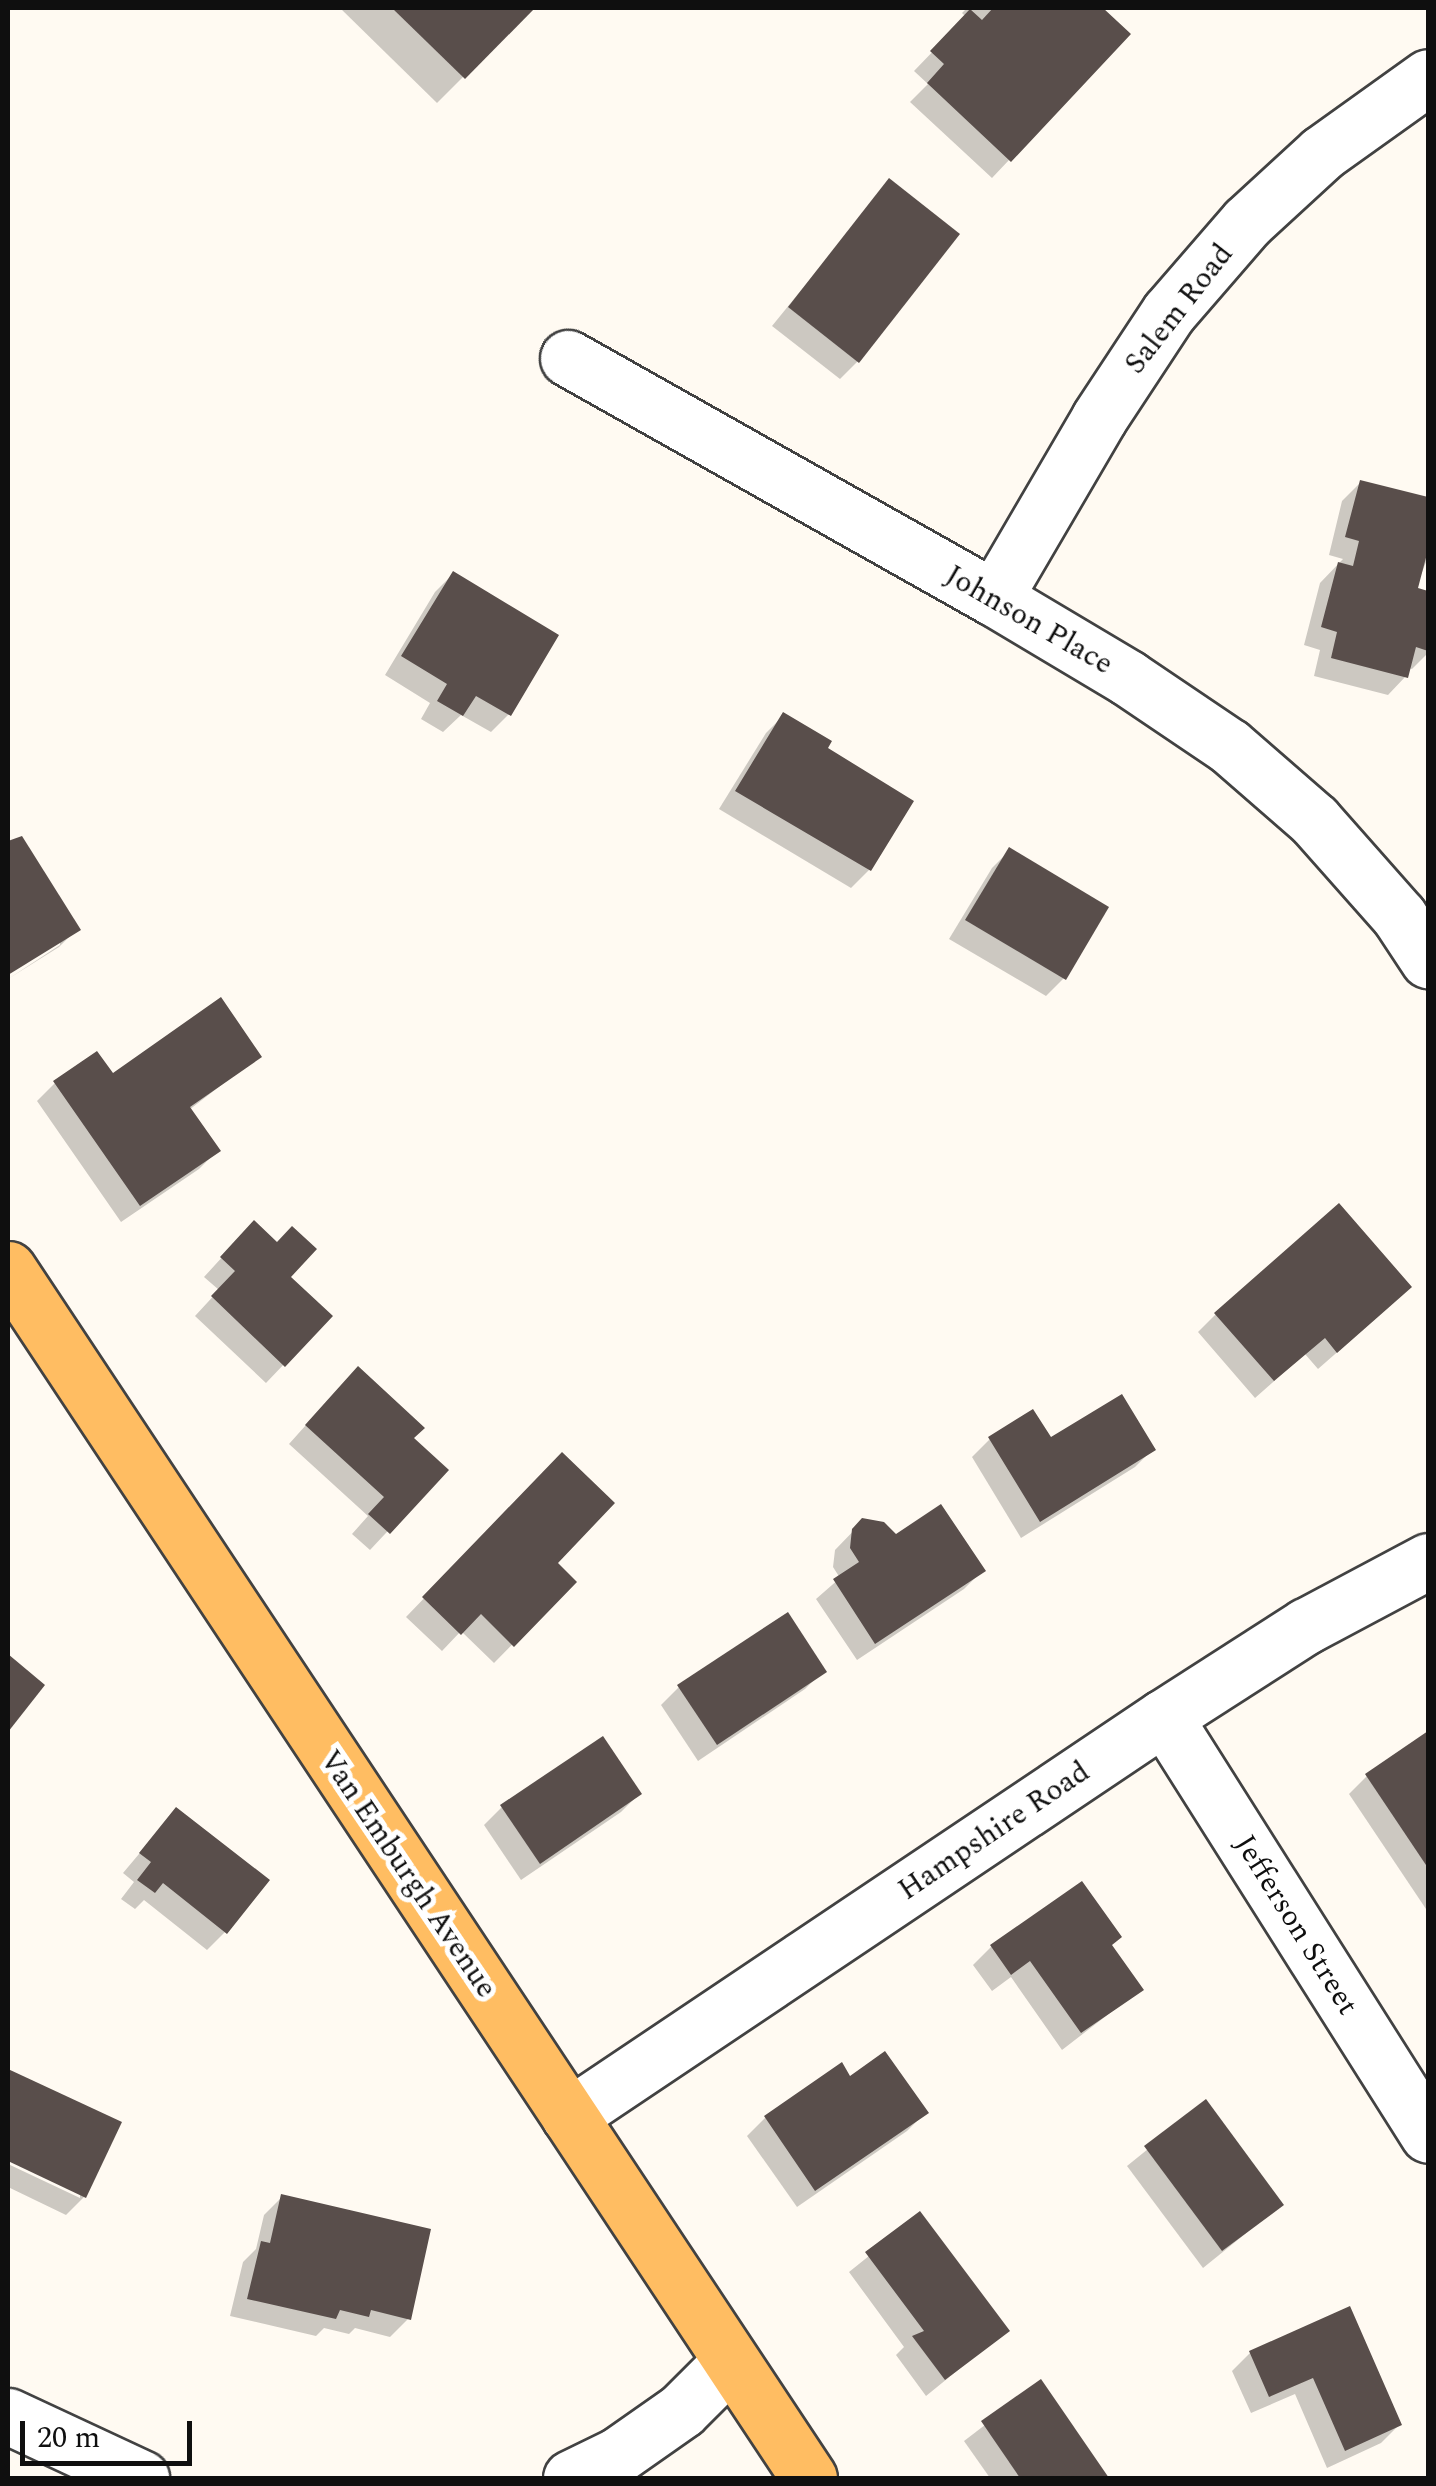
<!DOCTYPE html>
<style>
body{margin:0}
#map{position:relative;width:1436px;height:2486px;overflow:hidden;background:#fffaf2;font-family:Spectral,serif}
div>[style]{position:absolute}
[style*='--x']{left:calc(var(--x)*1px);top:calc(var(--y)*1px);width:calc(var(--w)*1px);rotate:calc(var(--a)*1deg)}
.shadow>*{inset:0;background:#0003}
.building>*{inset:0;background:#594e4b}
.roads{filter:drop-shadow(2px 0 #424242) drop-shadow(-2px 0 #424242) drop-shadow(0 2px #424242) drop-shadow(0 -2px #424242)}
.minor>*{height:55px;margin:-27.5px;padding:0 27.5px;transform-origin:27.5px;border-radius:27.5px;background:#fff}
.major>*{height:55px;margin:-27.5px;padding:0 27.5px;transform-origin:27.5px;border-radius:27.5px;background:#ffbd62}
span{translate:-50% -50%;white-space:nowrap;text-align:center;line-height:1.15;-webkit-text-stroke:10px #fff;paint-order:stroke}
.street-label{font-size:30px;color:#0f0f0f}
.frame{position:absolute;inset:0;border:10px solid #0f0f0f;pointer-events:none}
.scale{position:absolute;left:20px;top:2421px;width:172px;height:45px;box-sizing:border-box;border:5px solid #0f0f0f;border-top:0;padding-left:12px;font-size:30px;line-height:35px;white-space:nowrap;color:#0f0f0f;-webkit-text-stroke:8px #fff;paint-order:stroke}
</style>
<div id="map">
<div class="shadow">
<i style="clip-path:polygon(340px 8px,532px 8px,437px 103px)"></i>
<i style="clip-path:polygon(967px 8px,1099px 8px,1128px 34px,992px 178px,910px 102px,928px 84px,914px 71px,966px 17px,962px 13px)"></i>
<i style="clip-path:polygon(889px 182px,858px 361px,840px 379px,772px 326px)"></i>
<i style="clip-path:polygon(1360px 483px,1428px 500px,1428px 557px,1415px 590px,1428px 593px,1428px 653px,1412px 669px,1408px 668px,1406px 676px,1388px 695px,1314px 676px,1320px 650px,1304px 645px,1320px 583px,1343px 559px,1329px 555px,1342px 501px)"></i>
<i style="clip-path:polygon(453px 574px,509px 714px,491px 732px,461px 715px,443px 732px,421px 719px,430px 703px,385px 675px,435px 592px)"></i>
<i style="clip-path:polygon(784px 715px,825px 749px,869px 870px,851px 888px,719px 809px,766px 733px)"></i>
<i style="clip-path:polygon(21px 839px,77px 929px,59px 947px,8px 979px,60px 945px,60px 939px,8px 972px,8px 843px)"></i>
<i style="clip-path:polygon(1010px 850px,1064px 978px,1046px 996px,949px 939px,992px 868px)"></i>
<i style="clip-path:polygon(259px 1056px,189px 1110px,217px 1151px,199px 1169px,121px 1222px,37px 1101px,55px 1083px)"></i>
<i style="clip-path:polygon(236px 1242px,288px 1277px,330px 1316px,266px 1383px,195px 1316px,219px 1290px,204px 1277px)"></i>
<i style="clip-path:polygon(1391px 1305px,1318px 1369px,1305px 1354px,1255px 1398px,1198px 1332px,1216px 1314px)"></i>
<i style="clip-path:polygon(340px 1387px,445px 1470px,370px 1550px,352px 1534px,368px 1516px,289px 1444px)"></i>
<i style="clip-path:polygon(990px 1439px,1050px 1441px,1153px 1449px,1135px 1467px,1021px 1538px,972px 1457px)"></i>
<i style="clip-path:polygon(562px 1455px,554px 1563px,574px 1582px,494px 1663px,461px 1631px,442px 1651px,406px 1617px)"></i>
<i style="clip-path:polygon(863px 1521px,982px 1571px,964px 1589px,857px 1660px,816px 1599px,840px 1578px,833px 1567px,835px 1550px)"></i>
<i style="clip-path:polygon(823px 1671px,805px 1689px,698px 1761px,661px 1705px,679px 1687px)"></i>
<i style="clip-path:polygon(1428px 1734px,1428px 1912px,1349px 1794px,1367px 1776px)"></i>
<i style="clip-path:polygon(639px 1794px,621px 1812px,521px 1880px,484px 1825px,502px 1807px)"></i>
<i style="clip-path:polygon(176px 1810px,225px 1932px,207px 1950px,144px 1900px,135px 1909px,121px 1899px,134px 1882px,123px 1873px)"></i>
<i style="clip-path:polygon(1109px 1946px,1141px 1989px,1062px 2050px,1011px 1977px,992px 1991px,973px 1965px,991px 1947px)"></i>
<i style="clip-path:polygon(8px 2071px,118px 2123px,84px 2197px,66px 2215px,8px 2187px,8px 2164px,80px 2198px,80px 2193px,8px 2158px)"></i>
<i style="clip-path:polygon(850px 2079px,925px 2113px,907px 2131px,797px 2207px,747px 2136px,765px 2118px)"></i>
<i style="clip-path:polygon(1206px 2102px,1281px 2205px,1203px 2268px,1127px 2166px)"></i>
<i style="clip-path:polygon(282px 2197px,408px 2319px,390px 2337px,355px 2328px,349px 2334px,324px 2328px,316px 2336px,230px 2316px,243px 2262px,256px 2249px,264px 2215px)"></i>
<i style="clip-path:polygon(920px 2215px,1006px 2331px,926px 2396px,896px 2355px,904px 2347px,849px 2272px)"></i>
<i style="clip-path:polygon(1349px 2309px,1399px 2425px,1381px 2443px,1327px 2468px,1295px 2394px,1251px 2413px,1232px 2371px,1250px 2353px)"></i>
<i style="clip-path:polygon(1040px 2383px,1106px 2478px,990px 2478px,964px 2441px)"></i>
</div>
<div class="building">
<i style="clip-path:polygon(392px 8px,535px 8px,465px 79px)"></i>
<i style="clip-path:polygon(993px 8px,1103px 8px,1131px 34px,1011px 162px,927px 83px,944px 64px,930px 51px,970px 9px,982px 20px)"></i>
<i style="clip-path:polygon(889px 178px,960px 234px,859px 363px,788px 307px)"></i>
<i style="clip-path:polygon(1360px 480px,1428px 497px,1428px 550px,1418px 588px,1428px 591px,1428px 651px,1416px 647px,1408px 678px,1331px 658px,1337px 632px,1321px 627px,1338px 562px,1353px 566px,1359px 541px,1345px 537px)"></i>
<i style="clip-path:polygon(453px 571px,559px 635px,511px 716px,476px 696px,463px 716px,437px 701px,447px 684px,401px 656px)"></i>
<i style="clip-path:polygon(783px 712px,832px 741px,828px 748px,914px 801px,871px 871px,735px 791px)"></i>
<i style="clip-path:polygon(22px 836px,81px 930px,8px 975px,8px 841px)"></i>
<i style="clip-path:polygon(1009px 847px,1109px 907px,1066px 980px,965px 920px)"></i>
<i style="clip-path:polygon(221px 997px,262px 1057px,190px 1107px,221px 1151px,140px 1206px,53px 1081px,97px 1051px,113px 1073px)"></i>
<i style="clip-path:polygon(1339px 1203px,1412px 1287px,1337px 1353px,1325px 1338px,1274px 1381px,1214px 1313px)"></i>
<i style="clip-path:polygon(254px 1220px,277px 1242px,292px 1226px,317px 1249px,291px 1277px,333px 1316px,285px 1367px,211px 1296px,235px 1271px,220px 1257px)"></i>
<i style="clip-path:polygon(358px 1366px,425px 1428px,414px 1438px,449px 1470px,390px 1534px,368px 1514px,384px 1497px,305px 1425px)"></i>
<i style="clip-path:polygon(1122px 1394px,1156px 1450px,1040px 1522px,988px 1437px,1033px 1409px,1051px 1437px)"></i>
<i style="clip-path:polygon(562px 1452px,615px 1503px,558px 1563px,577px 1582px,514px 1647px,481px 1614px,461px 1635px,422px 1597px)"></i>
<i style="clip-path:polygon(941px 1504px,986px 1571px,875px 1644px,833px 1579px,859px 1562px,850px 1548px,852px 1529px,862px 1518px,884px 1522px,896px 1534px)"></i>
<i style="clip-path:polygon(788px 1612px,827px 1672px,717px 1745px,677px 1685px)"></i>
<i style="clip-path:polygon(8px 1654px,45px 1685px,8px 1732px)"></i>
<i style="clip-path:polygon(1428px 1731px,1428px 1868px,1365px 1774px)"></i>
<i style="clip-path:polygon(603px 1736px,642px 1794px,540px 1864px,500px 1805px)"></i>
<i style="clip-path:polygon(176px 1807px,270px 1880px,227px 1934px,163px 1883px,155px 1893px,137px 1880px,151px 1862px,139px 1853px)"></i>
<i style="clip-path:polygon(1082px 1881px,1122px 1937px,1112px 1945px,1144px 1990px,1081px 2033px,1030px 1961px,1011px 1975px,990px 1945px)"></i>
<i style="clip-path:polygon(885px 2051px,929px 2113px,815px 2191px,764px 2116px,842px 2062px,850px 2076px)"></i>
<i style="clip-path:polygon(8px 2069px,122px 2122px,86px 2198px,8px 2161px)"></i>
<i style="clip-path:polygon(1206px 2099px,1284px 2205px,1222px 2251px,1144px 2146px)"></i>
<i style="clip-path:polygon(281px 2194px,431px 2229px,411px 2320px,371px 2310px,369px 2317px,340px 2310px,336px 2319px,247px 2299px,261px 2241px,270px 2243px)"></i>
<i style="clip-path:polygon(920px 2211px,1010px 2331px,945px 2380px,912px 2336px,924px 2331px,865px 2252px)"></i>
<i style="clip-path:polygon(1350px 2306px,1402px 2425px,1345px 2451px,1313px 2378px,1269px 2397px,1249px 2351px)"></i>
<i style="clip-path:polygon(1041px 2379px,1109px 2478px,1020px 2478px,981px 2421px)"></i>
</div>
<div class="roads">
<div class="minor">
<i style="--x:568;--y:358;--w:489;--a:29.4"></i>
<i style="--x:994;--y:598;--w:156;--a:30.8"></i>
<i style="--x:1128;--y:678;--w:122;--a:34"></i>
<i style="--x:1229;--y:746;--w:113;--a:41"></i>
<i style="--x:1314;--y:820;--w:128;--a:48.5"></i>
<i style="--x:1399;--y:916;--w:53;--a:56.6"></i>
<i style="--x:994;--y:598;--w:208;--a:-59.7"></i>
<i style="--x:1099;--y:418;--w:127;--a:-56.6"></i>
<i style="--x:1169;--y:312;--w:119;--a:-49.1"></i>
<i style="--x:1247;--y:222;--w:102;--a:-42.6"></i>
<i style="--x:1322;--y:153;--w:130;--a:-35.6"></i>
<i style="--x:1164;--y:1717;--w:494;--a:57.7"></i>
<i style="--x:569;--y:2116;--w:716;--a:-33.85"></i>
<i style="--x:1164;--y:1717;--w:169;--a:-32.7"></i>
<i style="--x:1306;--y:1626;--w:138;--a:-28"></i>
<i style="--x:8;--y:2416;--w:147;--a:25"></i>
<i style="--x:571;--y:2478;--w:52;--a:-26.1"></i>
<i style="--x:618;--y:2455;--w:78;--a:-35.1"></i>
<i style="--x:682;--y:2410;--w:69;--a:-45"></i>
</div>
<div class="major">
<i style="--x:8;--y:1269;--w:1450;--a:56.47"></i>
</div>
</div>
<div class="street-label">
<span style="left:1179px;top:309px;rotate:-52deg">Salem Road</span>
<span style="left:1029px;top:620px;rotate:30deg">Johnson Place</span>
<span style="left:994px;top:1831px;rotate:-34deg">Hampshire Road</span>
<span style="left:408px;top:1874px;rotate:56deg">Van Emburgh Avenue</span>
<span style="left:1296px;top:1925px;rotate:58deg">Jefferson Street</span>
</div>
<div class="frame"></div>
<div class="scale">20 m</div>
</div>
